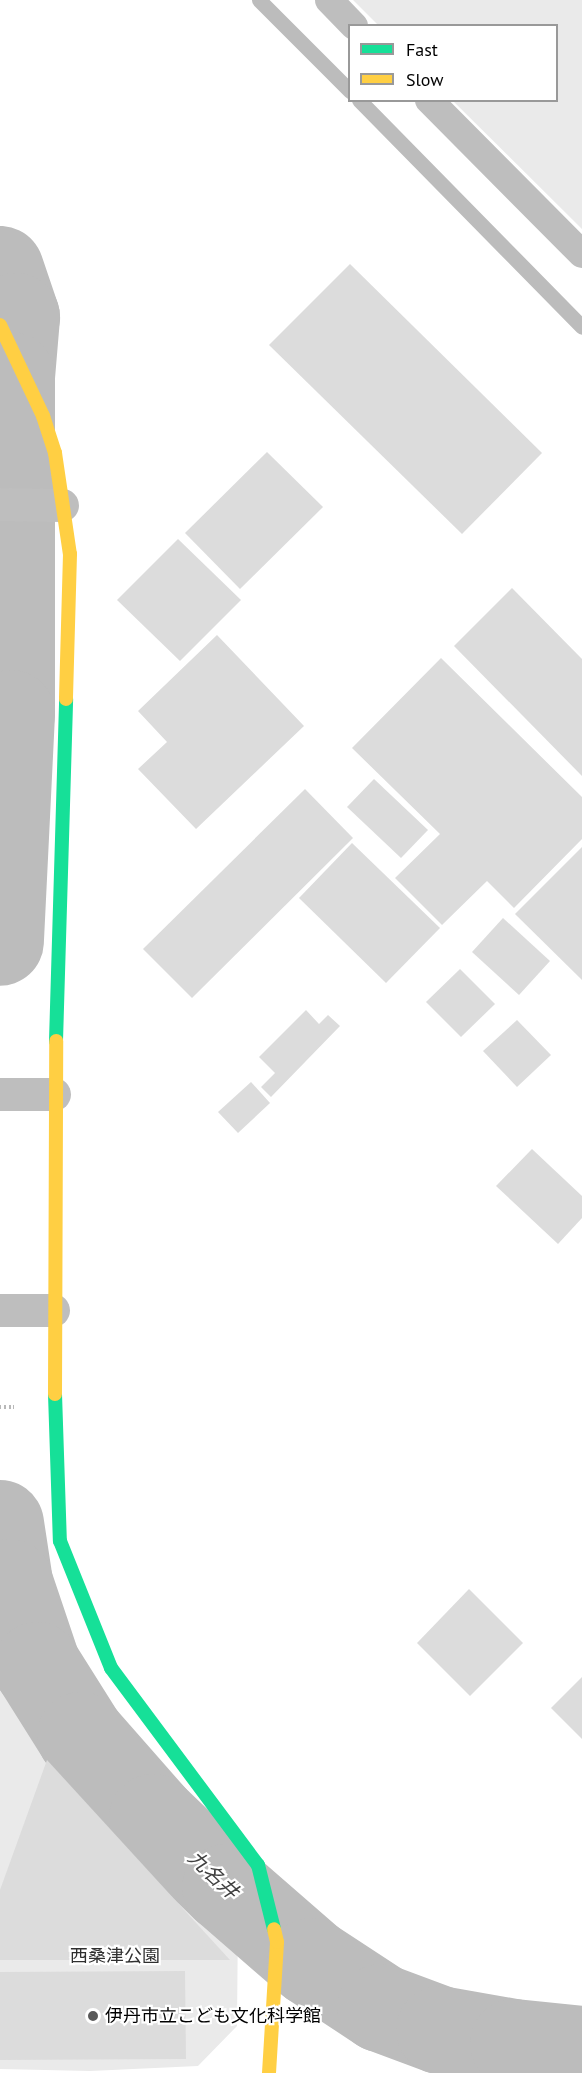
<!DOCTYPE html>
<meta charset="utf-8">
<style>
body{margin:0}
#map{position:relative;width:582px;height:2073px;overflow:hidden;background:#fff;font-family:"PT Sans","Noto Sans JP",sans-serif}
div>[style]{position:absolute}
[style*='--x']{left:calc(var(--x)*1px);top:calc(var(--y)*1px);width:calc(var(--w)*1px);rotate:calc(var(--a)*1deg)}
.green>*{inset:0;background:#eaeaea}
.stream>*{height:15px;margin:-7.5px;padding:0 7.5px;transform-origin:7.5px;border-radius:7.5px;background:#bcbcbc}
.river>*{height:88px;margin:-44px;padding:0 44px;transform-origin:44px;border-radius:44px;background:#bcbcbc}
.building>*{inset:0;background:#dcdcdc}
.path>*{height:4px;margin-top:-2px;transform-origin:0;background:repeating-linear-gradient(90deg,#b8b8b8 0 1.5px,transparent 0 4.5px)}
.lane>*{height:28px;margin:-14px;padding:0 14px;transform-origin:14px;border-radius:14px;background:#bebebe}
.street>*{height:33px;margin:-16.5px;padding:0 16.5px;transform-origin:16.5px;border-radius:16.5px;background:#bebebe}
.fast>*{height:14px;margin:-7px;padding:0 7px;transform-origin:7px;border-radius:7px;background:#16e098}
.slow>*{height:14px;margin:-7px;padding:0 7px;transform-origin:7px;border-radius:7px;background:#ffcf43}
.dots>*{width:16px;height:16px;translate:-50% -50%;box-sizing:border-box;border:3px solid #fff;border-radius:50%}
span{translate:-50% -50%;white-space:nowrap;text-align:center;line-height:1.15;-webkit-text-stroke:4.5px #fff;paint-order:stroke}
.park-label{font-size:18px;color:#2f2f2f}
.poi-label{font-size:18px;color:#000}
.left{translate:0 -50%;text-align:left}
.water-label{font-size:20px;color:#404040;font-style:italic}
.legend{position:absolute;left:348px;top:24px;width:210px;height:78px;box-sizing:border-box;background:#fff;border:2px solid #999;margin:0;padding:8px 10px;list-style:none;font-size:18px;color:#000}
.legend li{display:flex;align-items:center;gap:12px;height:30px}
.legend b{width:30px;border:2px solid #999}
</style>
<div id="map">
<div class="green">
<i style="clip-path:polygon(353px 0,582px 0,582px 229px,453px 101px,556px 100px,556px 26px,378px 25px)"></i>
<i style="clip-path:polygon(0 1641px,23px 1694px,53px 1740px,238px 1914px,237px 2026px,198px 2066px,90px 2071px,0 2069px)"></i>
</div>
<div class="stream">
<i style="--x:259;--y:0;--w:129;--a:45"></i>
<i style="--x:359;--y:100;--w:318;--a:45.5"></i>
</div>
<div class="river">
<i style="--x:0;--y:270;--w:50;--a:71.2"></i>
<i style="--x:16;--y:317;--w:59;--a:94.8"></i>
<i style="--x:11;--y:376;--w:338;--a:90"></i>
<i style="--x:11;--y:714;--w:228;--a:92.8"></i>
<i style="--x:0;--y:1524;--w:60;--a:81.3"></i>
<i style="--x:9;--y:1583;--w:88;--a:71.4"></i>
<i style="--x:37;--y:1666;--w:83;--a:57.8"></i>
<i style="--x:81;--y:1736;--w:109;--a:48.7"></i>
<i style="--x:153;--y:1818;--w:101;--a:43.8"></i>
<i style="--x:226;--y:1888;--w:113;--a:41"></i>
<i style="--x:311;--y:1962;--w:84;--a:33.3"></i>
<i style="--x:381;--y:2008;--w:63;--a:20.4"></i>
<i style="--x:440;--y:2030;--w:75;--a:10"></i>
<i style="--x:514;--y:2043;--w:68;--a:5.9"></i>
</div>
<div class="building">
<i style="clip-path:polygon(350px 264px,542px 453px,462px 534px,269px 345px)"></i>
<i style="clip-path:polygon(267px 452px,323px 507px,240px 589px,185px 533px)"></i>
<i style="clip-path:polygon(178px 539px,241px 600px,180px 661px,117px 600px)"></i>
<i style="clip-path:polygon(512px 588px,582px 659px,582px 776px,454px 646px)"></i>
<i style="clip-path:polygon(217px 635px,304px 726px,196px 829px,138px 769px,167px 742px,138px 711px)"></i>
<i style="clip-path:polygon(441px 658px,582px 797px,582px 839px,514px 908px,487px 881px,442px 925px,395px 878px,440px 834px,352px 748px)"></i>
<i style="clip-path:polygon(374px 779px,428px 830px,401px 858px,347px 807px)"></i>
<i style="clip-path:polygon(305px 789px,353px 838px,192px 998px,143px 949px)"></i>
<i style="clip-path:polygon(352px 843px,440px 928px,386px 983px,299px 898px)"></i>
<i style="clip-path:polygon(582px 847px,582px 980px,515px 914px)"></i>
<i style="clip-path:polygon(503px 918px,550px 961px,519px 995px,472px 952px)"></i>
<i style="clip-path:polygon(460px 969px,495px 1004px,461px 1037px,426px 1002px)"></i>
<i style="clip-path:polygon(306px 1010px,319px 1024px,328px 1015px,340px 1026px,271px 1097px,261px 1087px,275px 1073px,259px 1057px)"></i>
<i style="clip-path:polygon(517px 1020px,551px 1055px,517px 1087px,483px 1051px)"></i>
<i style="clip-path:polygon(251px 1082px,270px 1103px,238px 1133px,218px 1112px)"></i>
<i style="clip-path:polygon(532px 1149px,582px 1196px,582px 1218px,558px 1244px,496px 1186px)"></i>
<i style="clip-path:polygon(469px 1589px,523px 1643px,470px 1696px,417px 1643px)"></i>
<i style="clip-path:polygon(582px 1677px,582px 1739px,551px 1708px)"></i>
<i style="clip-path:polygon(47px 1760px,230px 1960px,0 1960px,0 1890px)"></i>
<i style="clip-path:polygon(185px 1971px,186px 2059px,0 2060px,0 1972px)"></i>
</div>
<div class="path">
<i style="--x:0;--y:1407;--w:14;--a:0"></i>
</div>
<div class="lane">
<i style="--x:329;--y:0;--w:36;--a:46"></i>
<i style="--x:429;--y:100;--w:217;--a:45.2"></i>
</div>
<div class="street">
<i style="--x:0;--y:504;--w:62;--a:0.9"></i>
<i style="--x:0;--y:1094;--w:54;--a:0"></i>
<i style="--x:0;--y:1310;--w:53;--a:0"></i>
</div>
<div class="fast">
<i style="--x:56;--y:1041;--w:342;--a:-88.3"></i>
<i style="--x:55;--y:1394;--w:147;--a:88.1"></i>
<i style="--x:60;--y:1541;--w:137;--a:68.1"></i>
<i style="--x:111;--y:1668;--w:246;--a:53.3"></i>
<i style="--x:258;--y:1865;--w:66;--a:76"></i>
</div>
<div class="slow">
<i style="--x:0;--y:325;--w:101;--a:64.7"></i>
<i style="--x:43;--y:416;--w:39;--a:72"></i>
<i style="--x:55;--y:453;--w:102;--a:81.6"></i>
<i style="--x:70;--y:554;--w:145;--a:91.6"></i>
<i style="--x:55;--y:1394;--w:353;--a:-89.8"></i>
<i style="--x:269;--y:2073;--w:131;--a:-86.5"></i>
<i style="--x:277;--y:1942;--w:13;--a:-103"></i>
</div>
<div class="dots">
<i style="left:93px;top:2016px;background:#595959"></i>
</div>
<div class="park-label">
<span style="left:115px;top:1956px">西桑津公園</span>
</div>
<div class="poi-label">
<span class="left" style="left:105px;top:2016px">伊丹市立こども文化科学館</span>
</div>
<div class="water-label">
<span style="left:213px;top:1875px;rotate:43deg">九名井</span>
</div>
<ul class="legend">
<li><b style="height:8px;background:#16e098"></b>Fast</li>
<li><b style="height:8px;background:#ffcf43"></b>Slow</li>
</ul>
</div>
